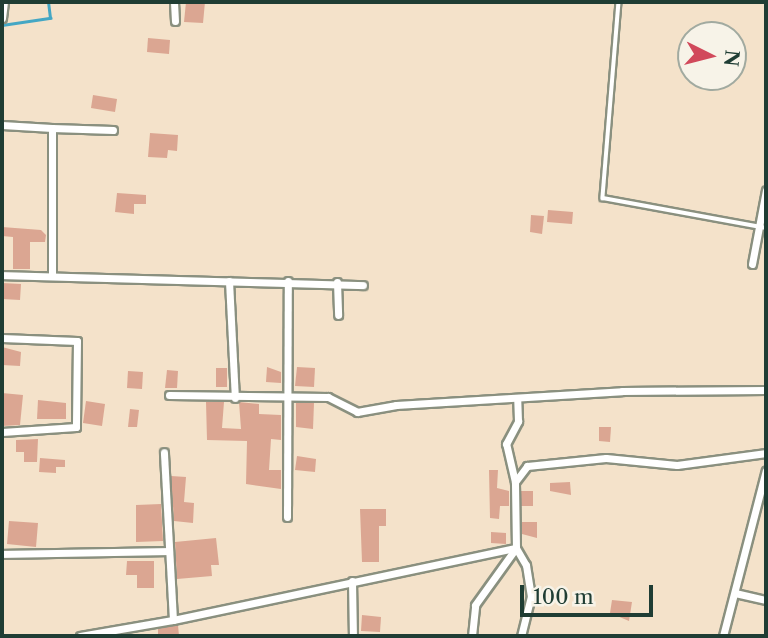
<!DOCTYPE html>
<style>
body{margin:0}
#map{position:relative;width:768px;height:638px;overflow:hidden;background:#f4e2ca;font-family:"Libre Caslon Text",serif}
div>[style]{position:absolute}
[style*='--x']{left:calc(var(--x)*1px);top:calc(var(--y)*1px);width:calc(var(--w)*1px);rotate:calc(var(--a)*1deg)}
.stream>*{height:2.5px;margin:-1.25px;padding:0 1.25px;transform-origin:1.25px;border-radius:1.25px;background:#44a7c4}
.building>*{inset:0;background:#dba692}
.roads{filter:drop-shadow(2px 0 #8a907f) drop-shadow(-2px 0 #8a907f) drop-shadow(0 2px #8a907f) drop-shadow(0 -2px #8a907f)}
.lane>*{height:3.5px;margin:-1.75px;padding:0 1.75px;transform-origin:1.75px;border-radius:1.75px;background:#fff}
.street>*{height:7px;margin:-3.5px;padding:0 3.5px;transform-origin:3.5px;border-radius:3.5px;background:#fff}
span{translate:-50% -50%;white-space:nowrap;text-align:center;line-height:1.15;-webkit-text-stroke:6px #f7f3e8;paint-order:stroke}
.frame{position:absolute;inset:0;border:4px solid #1f3d34;pointer-events:none}
.north{position:absolute;left:677px;top:21px;width:70px;height:70px;box-sizing:border-box;background:#f7f3e8;border:2px solid #a1aaa0;border-radius:50%;rotate:96deg;font-size:19px;font-weight:700;line-height:28px;text-align:center;color:#1f3d34}
.north::after{content:'';display:block;margin:auto;width:24px;height:32px;background:#d1495b;clip-path:polygon(50% 0,100% 100%,50% 72%,0 100%)}
.scale{position:absolute;left:520px;top:585px;width:133px;height:32px;box-sizing:border-box;border:4px solid #1f3d34;border-top:0;padding-left:9px;font-size:21px;line-height:24px;white-space:nowrap;color:#1f3d34;-webkit-text-stroke:5px #f7f3e8;paint-order:stroke}
</style>
<div id="map">
<div class="stream">
<i style="--x:2;--y:25;--w:49;--a:-8.3"></i>
<i style="--x:50;--y:18;--w:16;--a:-97"></i>
</div>
<div class="building">
<i style="clip-path:polygon(186px 2px,205px 2px,203px 23px,184px 22px)"></i>
<i style="clip-path:polygon(148px 38px,170px 40px,169px 54px,147px 52px)"></i>
<i style="clip-path:polygon(93px 95px,117px 99px,115px 112px,91px 108px)"></i>
<i style="clip-path:polygon(150px 133px,178px 135px,177px 151px,168px 150px,167px 158px,148px 157px)"></i>
<i style="clip-path:polygon(117px 193px,146px 195px,146px 204px,134px 204px,134px 214px,115px 212px)"></i>
<i style="clip-path:polygon(548px 210px,573px 212px,572px 224px,547px 222px)"></i>
<i style="clip-path:polygon(531px 215px,544px 216px,542px 234px,530px 232px)"></i>
<i style="clip-path:polygon(2px 227px,41px 230px,46px 235px,45px 242px,30px 242px,30px 269px,13px 269px,13px 237px,2px 236px)"></i>
<i style="clip-path:polygon(2px 283px,21px 284px,20px 300px,2px 299px)"></i>
<i style="clip-path:polygon(2px 347px,21px 352px,20px 366px,2px 365px)"></i>
<i style="clip-path:polygon(267px 367px,281px 372px,281px 383px,266px 382px)"></i>
<i style="clip-path:polygon(297px 367px,315px 368px,314px 387px,295px 386px)"></i>
<i style="clip-path:polygon(216px 368px,227px 368px,227px 387px,216px 387px)"></i>
<i style="clip-path:polygon(167px 370px,178px 371px,177px 388px,165px 388px)"></i>
<i style="clip-path:polygon(128px 371px,143px 372px,142px 389px,127px 388px)"></i>
<i style="clip-path:polygon(2px 393px,23px 395px,20px 425px,2px 426px)"></i>
<i style="clip-path:polygon(38px 400px,66px 403px,66px 419px,37px 419px)"></i>
<i style="clip-path:polygon(86px 401px,105px 404px,102px 426px,83px 423px)"></i>
<i style="clip-path:polygon(206px 402px,224px 402px,222px 428px,241px 429px,239px 402px,259px 404px,259px 414px,281px 415px,281px 440px,271px 439px,269px 470px,281px 470px,281px 489px,246px 484px,247px 441px,207px 440px)"></i>
<i style="clip-path:polygon(296px 403px,314px 403px,313px 429px,296px 427px)"></i>
<i style="clip-path:polygon(130px 409px,139px 410px,137px 427px,128px 427px)"></i>
<i style="clip-path:polygon(599px 427px,611px 427px,610px 442px,599px 441px)"></i>
<i style="clip-path:polygon(38px 439px,37px 462px,24px 462px,24px 452px,16px 452px,16px 440px)"></i>
<i style="clip-path:polygon(297px 456px,316px 459px,315px 472px,295px 470px)"></i>
<i style="clip-path:polygon(40px 458px,65px 460px,65px 467px,56px 467px,56px 473px,39px 472px)"></i>
<i style="clip-path:polygon(489px 470px,498px 470px,497px 488px,509px 491px,509px 506px,500px 506px,499px 519px,490px 518px)"></i>
<i style="clip-path:polygon(171px 476px,186px 477px,184px 502px,194px 503px,193px 523px,174px 521px)"></i>
<i style="clip-path:polygon(570px 482px,571px 495px,550px 491px,550px 483px)"></i>
<i style="clip-path:polygon(521px 491px,533px 491px,533px 506px,521px 506px)"></i>
<i style="clip-path:polygon(161px 504px,163px 541px,136px 542px,136px 505px)"></i>
<i style="clip-path:polygon(360px 509px,386px 509px,386px 526px,379px 526px,379px 562px,362px 562px)"></i>
<i style="clip-path:polygon(9px 521px,38px 523px,36px 547px,7px 544px)"></i>
<i style="clip-path:polygon(522px 522px,537px 522px,537px 538px,522px 534px)"></i>
<i style="clip-path:polygon(491px 532px,506px 533px,506px 544px,491px 543px)"></i>
<i style="clip-path:polygon(216px 538px,219px 565px,211px 565px,212px 576px,177px 579px,175px 542px)"></i>
<i style="clip-path:polygon(127px 561px,154px 561px,154px 588px,137px 588px,137px 575px,126px 575px)"></i>
<i style="clip-path:polygon(612px 600px,632px 602px,629px 621px,610px 613px)"></i>
<i style="clip-path:polygon(362px 615px,381px 617px,380px 632px,361px 631px)"></i>
<i style="clip-path:polygon(178px 625px,179px 636px,158px 636px,158px 629px)"></i>
</div>
<div class="roads">
<div class="lane">
<i style="--x:619;--y:2;--w:197;--a:94.7"></i>
<i style="--x:603;--y:198;--w:166;--a:10.4"></i>
</div>
<div class="street">
<i style="--x:174;--y:2;--w:19;--a:87"></i>
<i style="--x:2;--y:18;--w:16;--a:-83"></i>
<i style="--x:2;--y:125;--w:50;--a:3.4"></i>
<i style="--x:52;--y:128;--w:147;--a:90"></i>
<i style="--x:52;--y:128;--w:61;--a:1.9"></i>
<i style="--x:752;--y:264;--w:75;--a:-79.3"></i>
<i style="--x:2;--y:275;--w:361;--a:1.6"></i>
<i style="--x:229;--y:281;--w:117;--a:87.1"></i>
<i style="--x:337;--y:282;--w:33;--a:88"></i>
<i style="--x:2;--y:338;--w:75;--a:2.3"></i>
<i style="--x:77;--y:341;--w:86;--a:90.7"></i>
<i style="--x:76;--y:427;--w:74;--a:176.1"></i>
<i style="--x:169;--y:395;--w:159;--a:0.7"></i>
<i style="--x:328;--y:397;--w:33;--a:27"></i>
<i style="--x:357;--y:412;--w:40;--a:-10"></i>
<i style="--x:396;--y:405;--w:226;--a:-3.5"></i>
<i style="--x:622;--y:391;--w:144;--a:-0.4"></i>
<i style="--x:515;--y:482;--w:20;--a:-53"></i>
<i style="--x:527;--y:466;--w:79;--a:-5.8"></i>
<i style="--x:606;--y:458;--w:71;--a:5.6"></i>
<i style="--x:677;--y:465;--w:90;--a:-7.7"></i>
<i style="--x:287;--y:517;--w:236;--a:-89.8"></i>
<i style="--x:2;--y:554;--w:166;--a:-1"></i>
<i style="--x:352;--y:581;--w:55;--a:89"></i>
<i style="--x:735;--y:593;--w:32;--a:13"></i>
<i style="--x:173;--y:620;--w:350;--a:-11.9"></i>
<i style="--x:516;--y:548;--w:20;--a:60"></i>
<i style="--x:526;--y:565;--w:31;--a:81"></i>
<i style="--x:531;--y:596;--w:41;--a:104"></i>
<i style="--x:80;--y:636;--w:94;--a:-9.8"></i>
<i style="--x:173;--y:620;--w:168;--a:-93.1"></i>
<i style="--x:472;--y:636;--w:31;--a:-84"></i>
<i style="--x:475;--y:605;--w:70;--a:-54.3"></i>
<i style="--x:516;--y:548;--w:66;--a:-90.9"></i>
<i style="--x:515;--y:482;--w:39;--a:-103"></i>
<i style="--x:506;--y:444;--w:26;--a:-62"></i>
<i style="--x:518;--y:421;--w:23;--a:-92"></i>
<i style="--x:723;--y:636;--w:171;--a:-75.5"></i>
</div>
</div>
<div class="frame"></div>
<div class="north">N</div>
<div class="scale">100 m</div>
</div>
